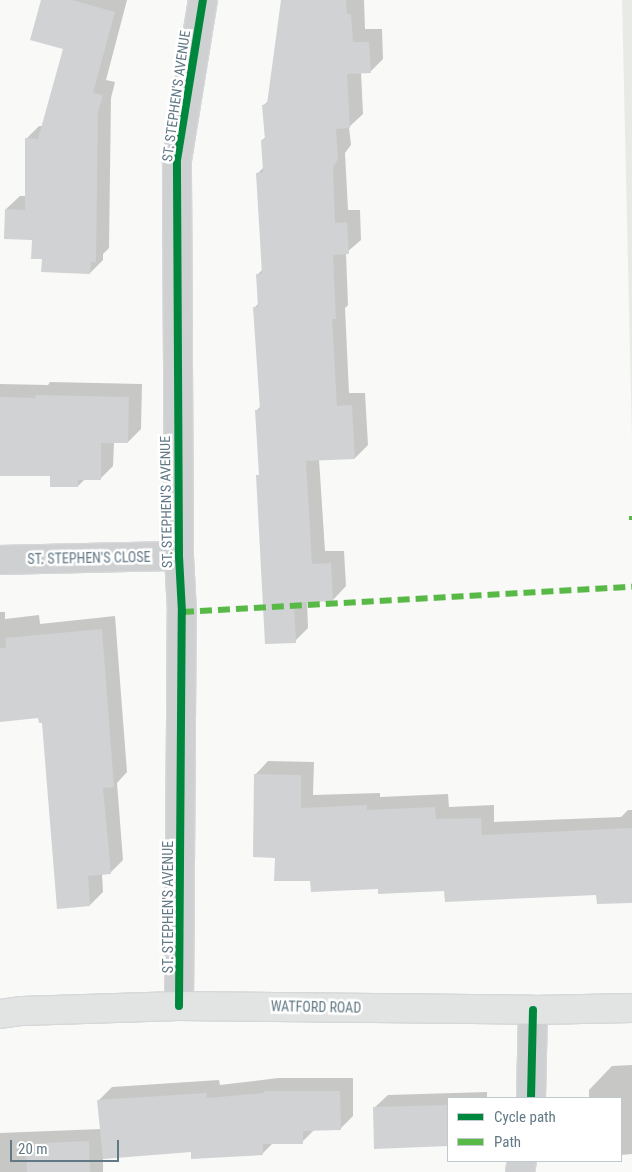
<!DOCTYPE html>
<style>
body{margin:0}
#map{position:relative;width:632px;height:1172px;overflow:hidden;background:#f9f9f8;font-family:"Roboto Condensed",sans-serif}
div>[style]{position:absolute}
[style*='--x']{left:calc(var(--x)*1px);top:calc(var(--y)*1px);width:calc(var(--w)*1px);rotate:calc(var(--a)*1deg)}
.green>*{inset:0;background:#e8ebe5}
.shadow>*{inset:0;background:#0003}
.building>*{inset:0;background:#d0d2d3}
.roads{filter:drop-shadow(1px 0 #d6d7d8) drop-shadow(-1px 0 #d6d7d8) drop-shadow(0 1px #d6d7d8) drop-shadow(0 -1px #d6d7d8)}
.minor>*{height:28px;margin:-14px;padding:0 14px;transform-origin:14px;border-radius:14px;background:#ced0d1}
.major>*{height:28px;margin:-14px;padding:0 14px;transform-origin:14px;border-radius:14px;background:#e2e3e3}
.quiet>*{height:6px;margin-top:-3px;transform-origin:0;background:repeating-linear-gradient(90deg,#58b947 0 12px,transparent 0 18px)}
.cycleway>*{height:8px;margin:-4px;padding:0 4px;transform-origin:4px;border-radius:4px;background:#00873e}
span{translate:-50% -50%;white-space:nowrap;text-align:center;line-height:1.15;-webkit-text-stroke:5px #fff;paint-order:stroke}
.street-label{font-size:14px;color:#627884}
.legend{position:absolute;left:447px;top:1097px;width:175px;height:65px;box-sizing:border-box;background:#fff;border:1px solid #c0c9ce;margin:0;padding:6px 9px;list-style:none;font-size:15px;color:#627884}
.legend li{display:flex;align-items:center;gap:10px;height:25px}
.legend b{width:25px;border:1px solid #c0c9ce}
.scale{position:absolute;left:10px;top:1140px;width:109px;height:22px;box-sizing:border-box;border:2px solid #627884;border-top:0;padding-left:6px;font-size:15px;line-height:18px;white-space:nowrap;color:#627884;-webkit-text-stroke:4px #fff;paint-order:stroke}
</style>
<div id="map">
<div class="green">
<i style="clip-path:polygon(622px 0,632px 0,632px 440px)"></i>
</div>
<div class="shadow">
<i style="clip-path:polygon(43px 0,127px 0,106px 80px,115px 82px,111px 98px,109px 248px,103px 254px,103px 260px,90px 273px,43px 258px,34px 239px,6px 209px,20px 196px,26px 196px,26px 139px,39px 126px,43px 126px,64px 48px)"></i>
<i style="clip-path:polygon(282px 0,364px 0,365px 29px,382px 29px,383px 59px,370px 72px,361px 72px,363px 114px,349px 127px,351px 145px,345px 153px,348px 210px,360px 210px,361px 240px,346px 253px,348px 305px,345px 308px,349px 393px,365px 393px,368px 445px,355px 458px,319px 459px,325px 551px,344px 551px,346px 586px,333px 600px,307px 601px,308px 628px,295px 641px,257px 410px,261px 406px,254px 308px,259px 303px,257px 275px,263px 269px,258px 173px,264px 167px,262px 140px,266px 137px,264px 105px,269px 100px)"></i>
<i style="clip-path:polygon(50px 382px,142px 384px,141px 429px,128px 442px,114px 442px,113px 466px,100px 479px,85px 479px,78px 486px,51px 475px,0 474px,0 384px,48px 385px)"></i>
<i style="clip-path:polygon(0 612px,5px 612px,5px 619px,39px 615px,40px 624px,115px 616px,127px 772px,117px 783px,123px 860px,110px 873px,102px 874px,103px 892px,90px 905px,44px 722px,40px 717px,0 721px)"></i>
<i style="clip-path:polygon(268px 761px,314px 762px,313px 795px,380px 793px,380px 797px,448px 794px,449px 807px,494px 805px,494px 822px,621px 817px,628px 810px,632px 810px,632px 901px,598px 893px,379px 887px,312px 880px,276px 857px,255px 775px)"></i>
<i style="clip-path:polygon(632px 1065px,632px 1154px,621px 1155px,621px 1098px,589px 1098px,589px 1090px,612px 1066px)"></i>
<i style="clip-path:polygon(278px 1078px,353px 1078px,353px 1116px,340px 1129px,315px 1129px,302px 1142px,273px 1143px,262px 1154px,192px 1151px,103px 1158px,103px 1172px,0 1172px,0 1133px,101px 1129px,99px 1100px,112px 1087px,219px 1080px,220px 1085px)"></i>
<i style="clip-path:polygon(487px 1092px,487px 1098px,448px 1098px,448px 1145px,375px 1147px,374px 1108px,388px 1095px)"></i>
</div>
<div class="building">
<i style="clip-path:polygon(41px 0,72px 0,115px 12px,93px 93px,103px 95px,98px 112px,96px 262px,91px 262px,90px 274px,41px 272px,42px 259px,31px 259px,32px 240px,4px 239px,5px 209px,25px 210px,25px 138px,38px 139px,63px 49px,30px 40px)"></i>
<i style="clip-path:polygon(281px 0,346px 0,347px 14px,351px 14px,353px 42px,369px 42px,371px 73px,347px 74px,350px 128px,336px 129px,338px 159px,333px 167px,335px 223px,347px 222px,349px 254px,333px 255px,336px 319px,332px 319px,337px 406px,352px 405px,355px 459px,306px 461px,312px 564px,331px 563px,333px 601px,294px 603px,296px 643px,265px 644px,256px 475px,259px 475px,255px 410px,260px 410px,253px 307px,258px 307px,256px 274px,262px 274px,256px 173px,263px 172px,261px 140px,265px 140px,262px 105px,267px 104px)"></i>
<i style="clip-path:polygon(36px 395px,129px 397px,128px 443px,101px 443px,101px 480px,78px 480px,78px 487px,50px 487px,50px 476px,0 476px,0 397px,35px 398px)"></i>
<i style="clip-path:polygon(102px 629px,114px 787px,103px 788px,111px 874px,88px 876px,90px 906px,57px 909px,42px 723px,39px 723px,38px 718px,0 722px,0 648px,6px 648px,5px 638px)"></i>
<i style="clip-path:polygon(254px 774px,301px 775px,301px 808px,367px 805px,367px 810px,435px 807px,436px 819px,481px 818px,482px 835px,632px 828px,632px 903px,597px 904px,596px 895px,445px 902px,444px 891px,378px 894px,378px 889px,311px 892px,310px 881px,274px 881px,275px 858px,253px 857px)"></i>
<i style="clip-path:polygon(264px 1091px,340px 1091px,341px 1130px,303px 1131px,303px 1144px,263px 1144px,263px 1155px,191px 1159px,191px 1152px,103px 1159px,97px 1100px,206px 1093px,207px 1098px,264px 1093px)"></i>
<i style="clip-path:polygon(448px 1105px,448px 1146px,374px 1149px,373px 1107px)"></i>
<i style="clip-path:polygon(89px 1141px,90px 1172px,27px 1172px,26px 1144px)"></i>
</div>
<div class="roads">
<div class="minor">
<i style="--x:0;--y:560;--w:179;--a:-1.3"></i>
<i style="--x:179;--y:1006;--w:394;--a:-89.6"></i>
<i style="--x:182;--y:612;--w:56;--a:-93.1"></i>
<i style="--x:179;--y:556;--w:396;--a:-90.3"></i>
<i style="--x:177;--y:160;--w:162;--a:-80.8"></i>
<i style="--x:531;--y:1098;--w:88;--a:-88.7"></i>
<i style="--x:520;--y:1172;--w:11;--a:-80"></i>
</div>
<div class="major">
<i style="--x:0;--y:1014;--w:22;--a:-8"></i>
<i style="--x:22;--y:1011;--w:157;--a:-1.8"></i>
<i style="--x:179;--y:1006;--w:354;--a:0.6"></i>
<i style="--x:533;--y:1010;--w:99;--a:-1.2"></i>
</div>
</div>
<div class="quiet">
<i style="--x:632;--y:516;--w:4;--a:90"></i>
<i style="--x:182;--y:612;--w:451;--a:-3.2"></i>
</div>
<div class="cycleway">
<i style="--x:179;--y:1006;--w:394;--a:-89.6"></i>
<i style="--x:182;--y:612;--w:56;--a:-93.1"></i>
<i style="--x:179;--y:556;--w:396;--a:-90.3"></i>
<i style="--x:177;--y:160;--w:162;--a:-80.8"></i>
<i style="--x:531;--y:1098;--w:88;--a:-88.7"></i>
</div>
<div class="street-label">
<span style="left:176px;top:96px;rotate:-82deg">ST. STEPHEN'S AVENUE</span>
<span style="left:166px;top:502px;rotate:-91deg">ST. STEPHEN'S AVENUE</span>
<span style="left:89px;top:558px;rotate:-1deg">ST. STEPHEN'S CLOSE</span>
<span style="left:168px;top:907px;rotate:-90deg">ST. STEPHEN'S AVENUE</span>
<span style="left:316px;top:1007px;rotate:1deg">WATFORD ROAD</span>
</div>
<ul class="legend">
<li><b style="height:6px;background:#00873e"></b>Cycle path</li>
<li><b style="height:6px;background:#58b947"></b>Path</li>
</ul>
<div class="scale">20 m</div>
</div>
